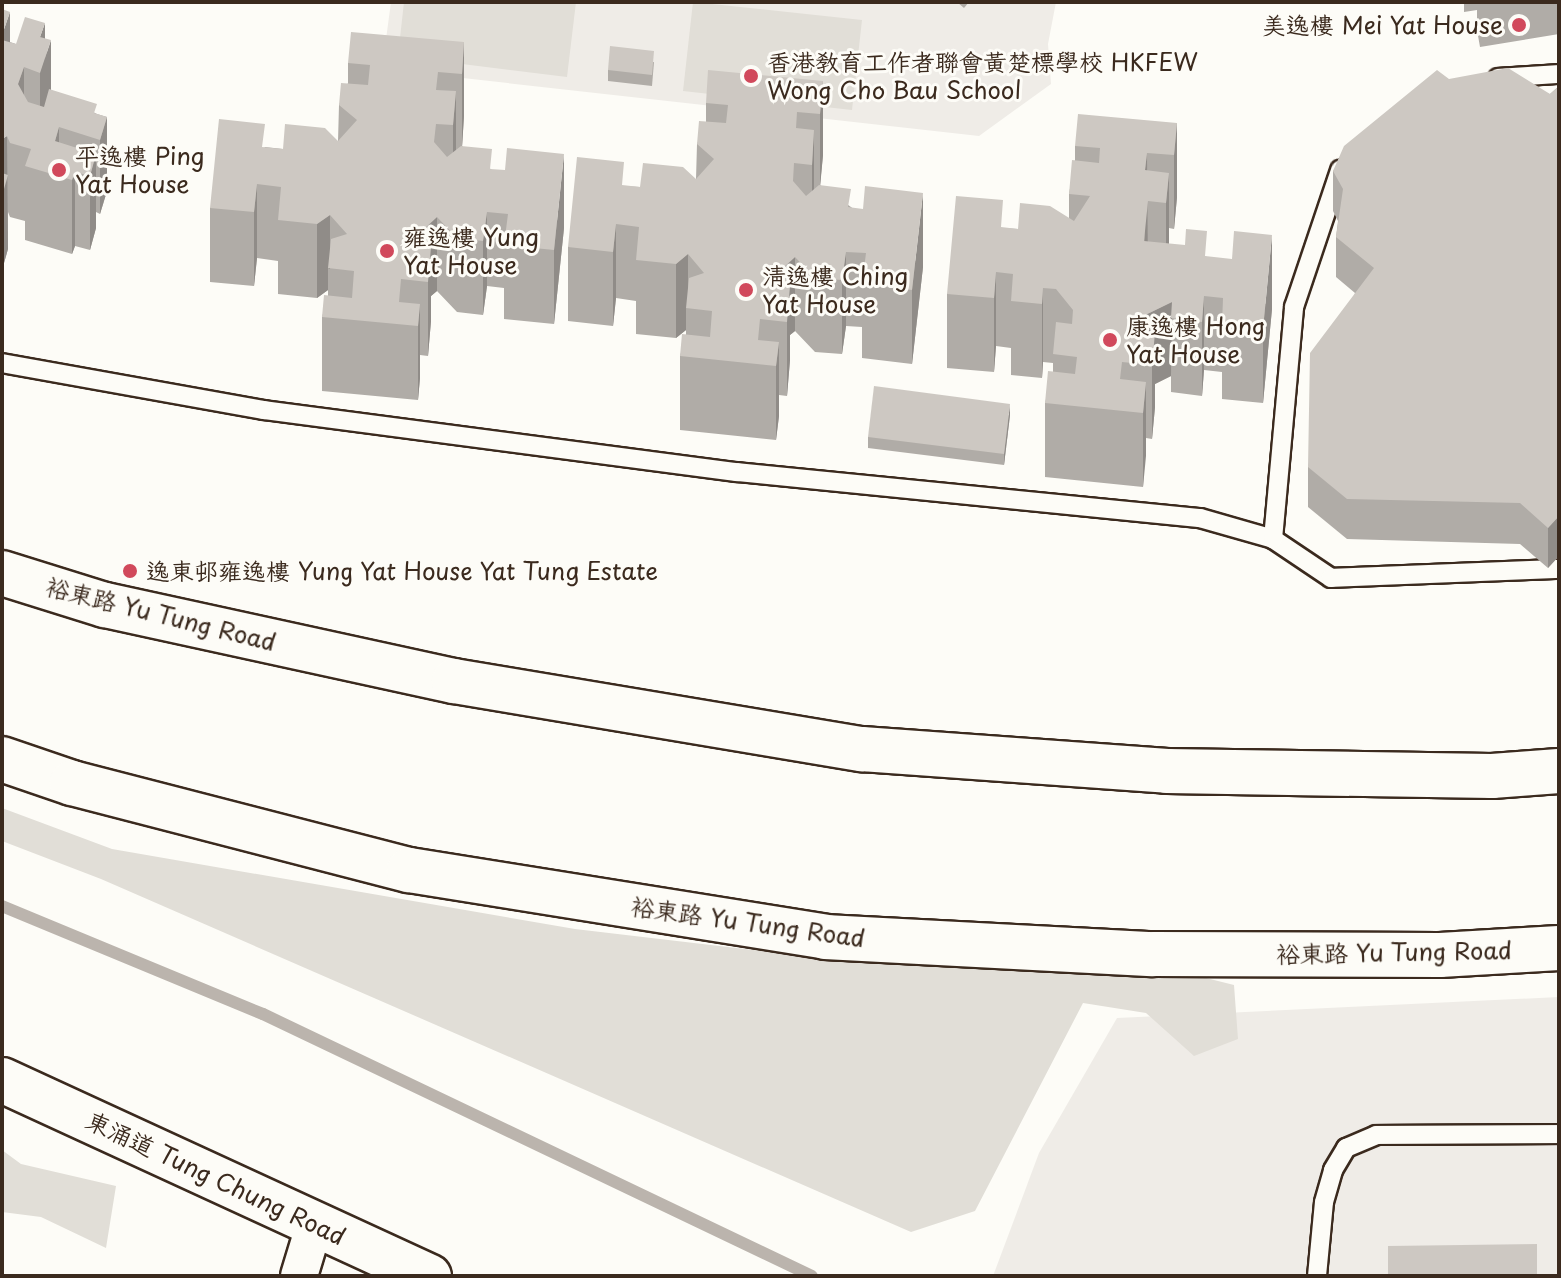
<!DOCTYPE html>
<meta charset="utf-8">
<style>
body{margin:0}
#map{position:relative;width:1561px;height:1278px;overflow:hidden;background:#fdfcf7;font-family:"Playpen Sans","LXGW WenKai TC",sans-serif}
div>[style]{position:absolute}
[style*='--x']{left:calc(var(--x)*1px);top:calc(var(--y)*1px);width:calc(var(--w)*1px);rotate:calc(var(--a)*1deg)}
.built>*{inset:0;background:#efece7}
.green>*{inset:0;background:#e1ded7}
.stream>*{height:12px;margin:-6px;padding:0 6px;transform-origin:6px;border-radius:6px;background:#bbb4ad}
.roads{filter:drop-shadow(2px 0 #3b2a1e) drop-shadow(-2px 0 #3b2a1e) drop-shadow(0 2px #3b2a1e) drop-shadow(0 -2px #3b2a1e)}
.service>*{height:18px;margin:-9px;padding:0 9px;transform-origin:9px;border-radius:9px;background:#fdfcf7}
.minor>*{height:36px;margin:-18px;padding:0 18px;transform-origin:18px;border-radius:18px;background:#fdfcf7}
.secondary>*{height:44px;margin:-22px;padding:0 22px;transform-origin:22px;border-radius:22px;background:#fdfcf7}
.wall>*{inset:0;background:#b0aca7}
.shaded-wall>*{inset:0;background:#908c88}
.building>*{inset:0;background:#cdc8c2}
.dots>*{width:22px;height:22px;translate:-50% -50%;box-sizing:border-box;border:4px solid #fdfcf7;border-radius:50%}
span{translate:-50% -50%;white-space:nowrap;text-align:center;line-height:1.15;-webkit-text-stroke:6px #fdfcf7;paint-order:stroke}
.poi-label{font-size:24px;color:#3b2a1e}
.right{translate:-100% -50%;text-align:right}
.left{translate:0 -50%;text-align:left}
.street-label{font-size:24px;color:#3b2a1e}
.frame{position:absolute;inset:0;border:4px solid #3b2a1e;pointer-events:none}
</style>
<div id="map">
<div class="built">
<i style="clip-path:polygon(391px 2px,1056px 2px,1048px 44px,1051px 84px,979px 136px,382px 69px)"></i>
<i style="clip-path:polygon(1559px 997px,1559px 1276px,993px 1276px,1039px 1153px,1117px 1018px)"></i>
</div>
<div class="green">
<i style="clip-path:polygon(404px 2px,576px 2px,567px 77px,398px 56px)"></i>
<i style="clip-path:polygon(693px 2px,862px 20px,852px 110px,683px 91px)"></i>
<i style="clip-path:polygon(2px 808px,112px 849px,575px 929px,865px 963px,1005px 957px,1154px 965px,1234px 985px,1238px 1039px,1194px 1056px,1146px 1013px,1083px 1003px,975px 1211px,911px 1232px,101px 879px,2px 841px)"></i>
<i style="clip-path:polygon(2px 1150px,21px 1164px,116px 1186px,106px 1248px,41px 1217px,2px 1212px)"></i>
</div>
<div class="stream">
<i style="--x:2;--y:906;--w:282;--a:22.5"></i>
<i style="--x:263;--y:1014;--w:608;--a:25.51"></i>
</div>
<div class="roads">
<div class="service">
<i style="--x:1498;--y:78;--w:61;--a:-3.8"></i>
<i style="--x:2;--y:363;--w:266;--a:10.2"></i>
<i style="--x:264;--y:410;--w:477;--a:7.5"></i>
<i style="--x:737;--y:472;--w:465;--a:5.7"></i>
<i style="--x:1200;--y:518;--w:76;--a:16"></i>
<i style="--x:1273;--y:539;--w:70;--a:33.9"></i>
<i style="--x:1331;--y:578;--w:228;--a:-2.3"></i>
<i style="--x:1273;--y:539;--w:233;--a:-84.8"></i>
<i style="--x:1294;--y:307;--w:145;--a:-71.4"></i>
<i style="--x:1317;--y:1276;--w:74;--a:-84.6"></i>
<i style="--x:1324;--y:1202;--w:33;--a:-74"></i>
<i style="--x:1333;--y:1170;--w:26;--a:-59"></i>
<i style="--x:1346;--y:1148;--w:33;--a:-23"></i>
<i style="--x:1376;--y:1135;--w:183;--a:-0.3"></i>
</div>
<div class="minor">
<i style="--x:299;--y:1276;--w:55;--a:-73.2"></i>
</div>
<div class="secondary">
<i style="--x:2;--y:573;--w:108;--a:17.3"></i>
<i style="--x:105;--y:605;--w:357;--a:12.3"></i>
<i style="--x:454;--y:681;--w:414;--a:9.5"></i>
<i style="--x:862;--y:749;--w:306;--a:4.1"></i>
<i style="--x:1167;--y:771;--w:325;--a:0.9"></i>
<i style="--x:1492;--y:776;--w:67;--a:-4.3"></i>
<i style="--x:2;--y:759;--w:74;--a:18.9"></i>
<i style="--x:72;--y:783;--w:348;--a:14.5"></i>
<i style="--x:409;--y:870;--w:421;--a:9.1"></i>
<i style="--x:825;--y:937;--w:328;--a:3"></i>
<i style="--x:1153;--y:954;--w:287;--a:0.2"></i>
<i style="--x:1440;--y:955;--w:119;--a:-3.4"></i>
<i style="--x:2;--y:1080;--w:470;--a:24.7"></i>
</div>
</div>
<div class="wall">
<i style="clip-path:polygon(957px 2px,969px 2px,964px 8px)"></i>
<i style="clip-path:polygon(1464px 2px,1559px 2px,1559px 34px,1480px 47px,1477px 30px,1477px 10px,1464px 12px)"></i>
<i style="clip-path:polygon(45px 38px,51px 90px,97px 114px,107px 117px,107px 191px,100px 214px,96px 212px,96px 228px,90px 250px,75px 246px,72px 254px,25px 240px,25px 221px,10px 217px,8px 212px,8px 249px,2px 270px,10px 42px,16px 44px)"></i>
<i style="clip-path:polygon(464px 42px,464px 116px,462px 146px,564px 228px,554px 324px,504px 319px,504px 288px,487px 286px,483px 315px,457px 312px,437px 291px,431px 296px,431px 321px,428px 356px,420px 355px,420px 378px,418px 400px,322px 391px,322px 317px,328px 296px,328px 290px,317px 298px,278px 294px,278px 261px,257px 258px,254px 286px,210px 282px,210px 208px,265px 147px,283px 149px,338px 141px,339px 105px,348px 83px,348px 63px)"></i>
<i style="clip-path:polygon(654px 62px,652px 86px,608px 81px,608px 70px)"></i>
<i style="clip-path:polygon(1449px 79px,1550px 94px,1559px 86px,1559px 556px,1548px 568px,1520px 544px,1347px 539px,1308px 507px,1308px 467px,1355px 293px,1336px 277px,1336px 237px,1338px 221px,1333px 211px,1333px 171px)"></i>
<i style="clip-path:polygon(823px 81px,823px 155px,820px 185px,851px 207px,923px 267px,912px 364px,862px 358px,862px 327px,846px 326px,842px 354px,815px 352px,795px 331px,790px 335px,790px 360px,787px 396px,779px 395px,779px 416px,776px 440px,680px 430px,680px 356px,686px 334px,686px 330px,676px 338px,636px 334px,636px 301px,616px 298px,613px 326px,568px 321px,568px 247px,624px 186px,640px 187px,696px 179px,697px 144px,706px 122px,706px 103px)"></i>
<i style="clip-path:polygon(1177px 123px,1177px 197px,1174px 229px,1169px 228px,1169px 244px,1207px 257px,1272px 309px,1263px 403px,1222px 399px,1222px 372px,1204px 370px,1202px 396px,1171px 392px,1171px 376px,1155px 384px,1155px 407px,1152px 439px,1146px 438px,1143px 487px,1045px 477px,1045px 403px,1053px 372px,1053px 363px,1043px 362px,1042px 378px,1011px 375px,1011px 348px,996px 346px,994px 372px,947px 368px,947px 294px,1003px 228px,1018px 229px,1069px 218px,1069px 194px,1075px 160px,1075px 146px)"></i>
<i style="clip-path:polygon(1010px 415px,1004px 465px,868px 448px,868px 437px)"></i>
</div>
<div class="shaded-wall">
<i style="clip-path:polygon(10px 12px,10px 86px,2px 109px,2px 35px)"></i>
<i style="clip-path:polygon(45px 23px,45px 58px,51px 40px,51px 114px,40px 147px,40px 37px)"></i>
<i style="clip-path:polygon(464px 42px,464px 116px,462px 148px,462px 74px)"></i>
<i style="clip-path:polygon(24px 67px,24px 141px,18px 84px)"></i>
<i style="clip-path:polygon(823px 81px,823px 155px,820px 188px,820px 114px)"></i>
<i style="clip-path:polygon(456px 91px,456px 165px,453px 199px,453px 125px)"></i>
<i style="clip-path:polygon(107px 117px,107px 191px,100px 214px,100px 140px)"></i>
<i style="clip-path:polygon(1177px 123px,1177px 197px,1174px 229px,1174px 155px)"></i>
<i style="clip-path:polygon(59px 127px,59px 176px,55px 141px)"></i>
<i style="clip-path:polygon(814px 130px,814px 204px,812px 239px,812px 165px)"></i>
<i style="clip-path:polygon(7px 136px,8px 249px,2px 270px,2px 139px)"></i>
<i style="clip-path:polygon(1147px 153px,1148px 275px,1144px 315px,1145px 170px)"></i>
<i style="clip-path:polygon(96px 154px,96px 228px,90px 250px,90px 176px)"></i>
<i style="clip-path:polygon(564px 154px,564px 228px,554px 324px,554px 250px)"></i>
<i style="clip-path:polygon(75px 172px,75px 246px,72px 254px,72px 180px)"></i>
<i style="clip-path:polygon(1169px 173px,1169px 247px,1166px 277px,1166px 203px)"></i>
<i style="clip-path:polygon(257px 184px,257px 258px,254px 286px,254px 212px)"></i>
<i style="clip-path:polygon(923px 193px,923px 267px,912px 364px,912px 290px)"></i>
<i style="clip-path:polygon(487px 212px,487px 286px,483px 315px,483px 241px)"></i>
<i style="clip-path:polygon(330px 215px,330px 269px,328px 268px,328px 290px,317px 298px,317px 224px)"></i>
<i style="clip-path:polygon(437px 217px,437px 291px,431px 296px,431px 321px,428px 356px,428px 282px,424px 229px)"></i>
<i style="clip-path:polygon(616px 224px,616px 298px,613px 326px,613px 252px)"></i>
<i style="clip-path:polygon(1272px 235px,1272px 309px,1263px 403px,1263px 329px)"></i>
<i style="clip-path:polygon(846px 252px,846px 326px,842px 354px,842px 280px)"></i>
<i style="clip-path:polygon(688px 254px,688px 308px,686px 308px,686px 330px,676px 338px,676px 264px)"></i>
<i style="clip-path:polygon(795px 257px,795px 331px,790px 335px,790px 360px,787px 396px,787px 322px,783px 268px)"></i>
<i style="clip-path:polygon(996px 272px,996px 346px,994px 372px,994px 298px)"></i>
<i style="clip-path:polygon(1043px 288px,1043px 362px,1042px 378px,1042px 304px)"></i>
<i style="clip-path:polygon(1204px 296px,1204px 370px,1202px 396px,1202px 322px)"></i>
<i style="clip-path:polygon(1172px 302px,1171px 376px,1155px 384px,1155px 407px,1152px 439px,1152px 365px,1136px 330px,1137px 319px)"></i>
<i style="clip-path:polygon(420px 304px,420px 378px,418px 400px,418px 326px)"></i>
<i style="clip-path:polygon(779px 342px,779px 416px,776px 440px,776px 366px)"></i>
<i style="clip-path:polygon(1146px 382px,1146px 456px,1143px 487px,1143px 413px)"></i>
<i style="clip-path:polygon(1010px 404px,1010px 415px,1004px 465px,1004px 454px)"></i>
<i style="clip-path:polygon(1559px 516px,1559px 556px,1548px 568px,1548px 528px)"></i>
</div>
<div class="building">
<i style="clip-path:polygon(2px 9px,10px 12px,2px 35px)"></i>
<i style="clip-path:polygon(25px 17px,45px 23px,40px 37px,51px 40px,40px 73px,24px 67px,18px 84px,28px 102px,44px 107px,49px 89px,97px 104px,94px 113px,107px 117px,100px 140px,59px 127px,55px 141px,96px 154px,90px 176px,75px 172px,72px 180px,25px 166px,31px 149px,10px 143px,7px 136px,2px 139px,2px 40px,16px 44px)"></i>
<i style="clip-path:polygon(351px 32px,464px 42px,462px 74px,438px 72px,436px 90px,456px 91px,453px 125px,436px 124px,434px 142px,447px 157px,461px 146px,492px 149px,490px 169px,505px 170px,507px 148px,564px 154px,554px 250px,504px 245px,508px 214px,487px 212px,483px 241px,457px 238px,437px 217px,424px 229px,431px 247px,428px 282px,401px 279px,399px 302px,420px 304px,418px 326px,322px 317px,324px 295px,352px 298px,354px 271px,328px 268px,331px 239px,347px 234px,330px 215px,317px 224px,278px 220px,281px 187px,257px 184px,254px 212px,210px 208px,219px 119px,265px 124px,262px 147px,283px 149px,285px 124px,325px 128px,338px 141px,357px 120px,339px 105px,341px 83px,368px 85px,370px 65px,348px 63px)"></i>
<i style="clip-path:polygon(610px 46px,654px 51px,652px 75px,608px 70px)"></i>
<i style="clip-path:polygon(1508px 68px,1550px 94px,1559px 86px,1559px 516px,1548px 528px,1520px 503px,1347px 499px,1308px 467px,1310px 353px,1374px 268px,1336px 237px,1343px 189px,1333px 171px,1344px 146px,1437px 70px,1449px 79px)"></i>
<i style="clip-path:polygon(708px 70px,823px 81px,820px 114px,797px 112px,796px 128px,814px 130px,812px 165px,794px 163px,793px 181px,806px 196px,819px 185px,851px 189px,848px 207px,863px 209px,865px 186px,923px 193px,912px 290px,862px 284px,866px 253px,846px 252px,842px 280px,815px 278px,795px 257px,783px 268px,790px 286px,787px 322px,760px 319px,758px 340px,779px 342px,776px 366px,680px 356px,682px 334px,710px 337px,712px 311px,686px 308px,689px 278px,704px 273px,688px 254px,676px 264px,636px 260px,639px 227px,616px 224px,613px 252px,568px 247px,577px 157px,624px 162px,622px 185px,640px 187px,643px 163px,683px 167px,696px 179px,714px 159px,697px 144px,699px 121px,726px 123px,728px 105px,706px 103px)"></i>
<i style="clip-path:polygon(1078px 114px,1177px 123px,1174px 155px,1147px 153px,1145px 170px,1169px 173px,1166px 203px,1148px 201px,1144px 241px,1185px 245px,1186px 229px,1207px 231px,1205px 256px,1232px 259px,1234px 231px,1272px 235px,1263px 329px,1222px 325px,1223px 298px,1204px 296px,1202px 322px,1171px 318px,1172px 302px,1137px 319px,1136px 330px,1155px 333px,1152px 365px,1122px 362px,1120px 379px,1146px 382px,1143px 413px,1045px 403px,1048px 371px,1075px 374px,1077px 357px,1053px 354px,1056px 322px,1072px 324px,1073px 310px,1056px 289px,1043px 288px,1042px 304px,1011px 301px,1013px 274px,996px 272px,994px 298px,947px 294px,956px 196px,1003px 200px,1001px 227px,1018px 229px,1020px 203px,1050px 206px,1074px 221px,1090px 196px,1069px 194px,1072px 160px,1099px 163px,1100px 148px,1075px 146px)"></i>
<i style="clip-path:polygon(2px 173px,8px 175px,2px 196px)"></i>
<i style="clip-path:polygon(874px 386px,1010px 404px,1004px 454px,868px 437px)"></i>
<i style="clip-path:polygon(1537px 1244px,1537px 1276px,1388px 1276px,1388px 1246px)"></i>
</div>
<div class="dots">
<i style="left:1519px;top:25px;background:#d1495b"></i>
<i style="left:751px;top:76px;background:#d1495b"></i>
<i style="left:59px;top:170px;background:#d1495b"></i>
<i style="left:387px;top:251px;background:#d1495b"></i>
<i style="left:746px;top:290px;background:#d1495b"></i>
<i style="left:1110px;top:340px;background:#d1495b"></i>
<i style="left:130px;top:571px;background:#d1495b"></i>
</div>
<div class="poi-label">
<span class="right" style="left:1503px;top:25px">美逸樓 Mei Yat House</span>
<span class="left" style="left:767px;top:76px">香港教育工作者聯會黃楚標學校 HKFEW<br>Wong Cho Bau School</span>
<span class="left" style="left:75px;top:170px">平逸樓 Ping<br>Yat House</span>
<span class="left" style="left:403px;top:251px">雍逸樓 Yung<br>Yat House</span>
<span class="left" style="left:762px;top:290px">清逸樓 Ching<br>Yat House</span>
<span class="left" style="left:1126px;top:340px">康逸樓 Hong<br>Yat House</span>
<span class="left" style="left:146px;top:571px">逸東邨雍逸樓 Yung Yat House Yat Tung Estate</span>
</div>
<div class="street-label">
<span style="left:161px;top:614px;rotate:14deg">裕東路 Yu Tung Road</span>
<span style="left:748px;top:922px;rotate:8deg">裕東路 Yu Tung Road</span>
<span style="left:1394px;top:952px;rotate:-1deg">裕東路 Yu Tung Road</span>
<span style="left:216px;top:1178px;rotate:25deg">東涌道 Tung Chung Road</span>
</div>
<div class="frame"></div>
</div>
